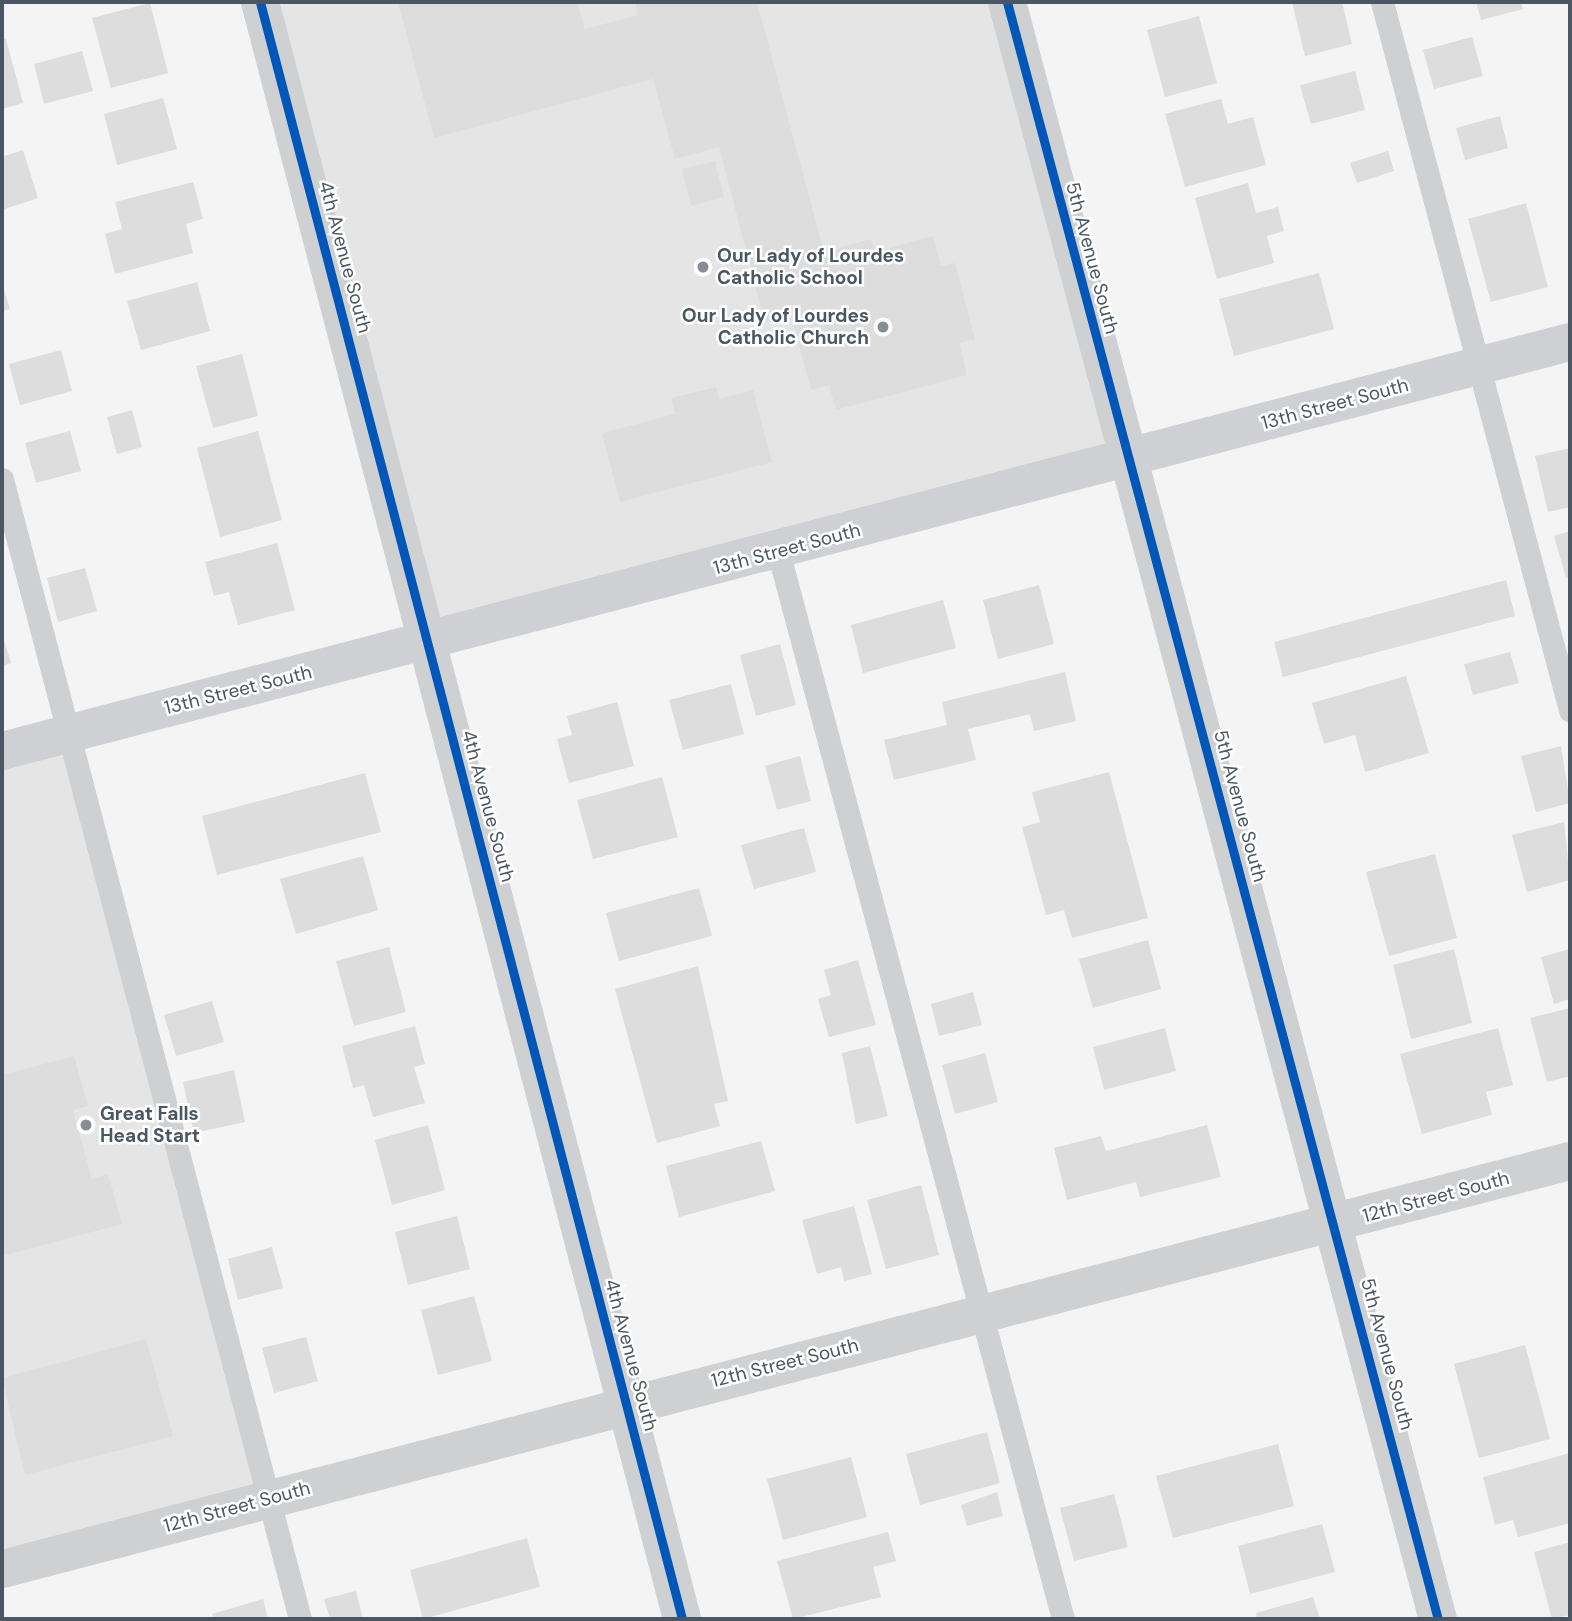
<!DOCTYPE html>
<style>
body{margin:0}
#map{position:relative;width:1572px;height:1621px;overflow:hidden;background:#f4f4f4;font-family:"DM Sans",sans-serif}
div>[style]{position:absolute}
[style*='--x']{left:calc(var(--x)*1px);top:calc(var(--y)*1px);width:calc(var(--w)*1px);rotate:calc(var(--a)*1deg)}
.education>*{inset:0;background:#e6e5e6}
.building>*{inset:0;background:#ddddde}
.lane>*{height:23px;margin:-11.5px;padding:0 11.5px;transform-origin:11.5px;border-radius:11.5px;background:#ced0d2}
.street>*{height:38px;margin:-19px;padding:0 19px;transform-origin:19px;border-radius:19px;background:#ced0d2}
.secondary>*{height:38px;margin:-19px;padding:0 19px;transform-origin:19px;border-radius:19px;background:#ced0d4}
.cycleway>*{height:9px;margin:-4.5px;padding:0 4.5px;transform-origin:4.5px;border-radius:4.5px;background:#0057b8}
.dots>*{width:19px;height:19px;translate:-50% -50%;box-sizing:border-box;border:4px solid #fff;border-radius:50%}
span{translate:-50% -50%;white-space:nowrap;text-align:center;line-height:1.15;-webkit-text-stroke:5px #fff;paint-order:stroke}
.poi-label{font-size:19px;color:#4a5661;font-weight:700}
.left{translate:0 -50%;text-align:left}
.right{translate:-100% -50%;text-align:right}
.street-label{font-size:19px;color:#4a5661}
.frame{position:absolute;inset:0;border:4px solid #4a5661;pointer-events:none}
</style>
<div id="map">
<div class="education">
<i style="clip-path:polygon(260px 2px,1007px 2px,1127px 460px,428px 643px)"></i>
<i style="clip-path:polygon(67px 733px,269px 1499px,2px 1569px,2px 751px)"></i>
</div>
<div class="building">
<i style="clip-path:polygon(398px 2px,577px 2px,585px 29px,638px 15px,635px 2px,757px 2px,824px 252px,871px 239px,875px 252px,933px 236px,941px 266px,955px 263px,975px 339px,959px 343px,967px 375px,836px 410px,829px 385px,811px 390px,791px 316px,765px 323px,719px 147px,675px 159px,653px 79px,434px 138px)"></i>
<i style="clip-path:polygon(1292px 2px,1342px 2px,1352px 44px,1305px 56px)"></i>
<i style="clip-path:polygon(1476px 2px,1521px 2px,1523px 9px,1481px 20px)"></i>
<i style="clip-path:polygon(150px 3px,168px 73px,111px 88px,92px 18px)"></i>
<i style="clip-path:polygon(1199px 16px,1217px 83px,1165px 97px,1147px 30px)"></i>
<i style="clip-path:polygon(1472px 37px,1483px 76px,1434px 89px,1423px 50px)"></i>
<i style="clip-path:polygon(6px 39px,23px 103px,2px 109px,2px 40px)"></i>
<i style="clip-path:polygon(82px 51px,93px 91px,44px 104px,34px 64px)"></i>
<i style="clip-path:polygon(1355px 71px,1365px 110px,1311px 124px,1300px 85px)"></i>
<i style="clip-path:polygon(163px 98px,177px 149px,117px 165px,104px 114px)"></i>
<i style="clip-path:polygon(1221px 99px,1228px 124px,1253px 117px,1266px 165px,1185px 187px,1165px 114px)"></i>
<i style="clip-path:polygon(1500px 116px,1508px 148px,1465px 160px,1456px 128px)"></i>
<i style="clip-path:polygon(23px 150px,38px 198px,2px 210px,2px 157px)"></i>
<i style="clip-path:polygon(1388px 151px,1394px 171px,1357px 183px,1350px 163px)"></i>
<i style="clip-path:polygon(715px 161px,724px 197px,691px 206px,682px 169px)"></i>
<i style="clip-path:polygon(193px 182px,203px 219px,186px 224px,193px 253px,115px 274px,105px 234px,122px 229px,115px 202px)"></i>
<i style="clip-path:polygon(1248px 183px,1256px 213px,1278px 207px,1284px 231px,1267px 236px,1274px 263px,1217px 279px,1195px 198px)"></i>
<i style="clip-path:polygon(1526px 203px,1548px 287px,1491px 302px,1468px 219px)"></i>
<i style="clip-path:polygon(1319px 273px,1334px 329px,1234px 356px,1219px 299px)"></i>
<i style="clip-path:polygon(197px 282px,210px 331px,141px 350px,127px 301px)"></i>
<i style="clip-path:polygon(2px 283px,10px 309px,2px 311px)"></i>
<i style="clip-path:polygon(61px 350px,72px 391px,20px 405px,9px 364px)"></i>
<i style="clip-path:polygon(242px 354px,258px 416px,213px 428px,196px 366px)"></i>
<i style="clip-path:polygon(716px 387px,719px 399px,753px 390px,772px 462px,620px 502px,602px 433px,675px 414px,671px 398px)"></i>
<i style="clip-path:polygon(132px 410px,142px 447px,117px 454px,107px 417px)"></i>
<i style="clip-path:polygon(70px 431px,81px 471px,36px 483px,25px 443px)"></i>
<i style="clip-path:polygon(258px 431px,282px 520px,220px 537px,197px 448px)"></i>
<i style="clip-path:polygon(1570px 448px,1570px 507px,1548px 512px,1535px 456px)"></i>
<i style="clip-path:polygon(1570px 531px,1570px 577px,1566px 578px,1554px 536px)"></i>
<i style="clip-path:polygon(277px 543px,295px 610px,238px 625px,229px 592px,214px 596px,205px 562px)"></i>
<i style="clip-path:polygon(85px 568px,97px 611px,58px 622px,47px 578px)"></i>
<i style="clip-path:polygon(1506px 580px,1515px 616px,1283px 677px,1274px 642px)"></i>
<i style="clip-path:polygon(1039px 585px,1054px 644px,998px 659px,983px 600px)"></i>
<i style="clip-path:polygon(943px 600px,956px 648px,863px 673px,851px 625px)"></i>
<i style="clip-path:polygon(2px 633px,11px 663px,2px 666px)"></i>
<i style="clip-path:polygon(780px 644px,796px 705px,756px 716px,740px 655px)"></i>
<i style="clip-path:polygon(1510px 652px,1519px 683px,1473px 695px,1464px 664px)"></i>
<i style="clip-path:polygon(1065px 672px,1076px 721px,1034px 731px,1030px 714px,968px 729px,976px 760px,894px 780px,884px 740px,947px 725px,942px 702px)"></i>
<i style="clip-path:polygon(1406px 676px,1429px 753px,1365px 772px,1355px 735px,1324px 744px,1312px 703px)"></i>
<i style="clip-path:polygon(731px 684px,744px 734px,683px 750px,669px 700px)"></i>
<i style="clip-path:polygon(617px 702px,634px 766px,569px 783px,557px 739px,572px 735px,567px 716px)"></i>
<i style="clip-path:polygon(1561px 746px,1570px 803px,1536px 812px,1521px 756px)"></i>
<i style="clip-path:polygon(800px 756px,811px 801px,777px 810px,765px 766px)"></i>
<i style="clip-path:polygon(1109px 772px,1148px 918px,1072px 938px,1064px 910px,1046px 915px,1022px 827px,1040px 822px,1032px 792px)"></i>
<i style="clip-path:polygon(365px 773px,381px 832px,217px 875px,202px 816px)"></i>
<i style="clip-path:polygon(662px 777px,678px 837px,593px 859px,577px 800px)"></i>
<i style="clip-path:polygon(1564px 822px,1570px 880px,1527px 892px,1512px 835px)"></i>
<i style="clip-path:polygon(804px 828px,816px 872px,754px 889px,741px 845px)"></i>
<i style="clip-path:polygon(1435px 854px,1457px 938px,1389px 956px,1366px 872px)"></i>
<i style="clip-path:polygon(363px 856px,378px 910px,296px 934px,280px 879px)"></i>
<i style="clip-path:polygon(699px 888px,712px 936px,619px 961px,606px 913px)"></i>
<i style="clip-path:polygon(1148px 940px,1161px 989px,1093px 1008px,1079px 959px)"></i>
<i style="clip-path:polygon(389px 947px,406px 1012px,354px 1026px,336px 961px)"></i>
<i style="clip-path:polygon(1454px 949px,1472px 1023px,1411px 1039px,1393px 965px)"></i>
<i style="clip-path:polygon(1570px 949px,1570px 999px,1554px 1004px,1541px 957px)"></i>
<i style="clip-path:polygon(858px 960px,876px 1025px,829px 1037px,818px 999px,831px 995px,824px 970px)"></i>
<i style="clip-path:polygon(698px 966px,728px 1101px,714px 1104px,720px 1126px,657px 1143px,615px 989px)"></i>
<i style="clip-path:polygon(973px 992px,982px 1025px,939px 1036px,931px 1004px)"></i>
<i style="clip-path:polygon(212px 1001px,224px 1042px,176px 1056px,164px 1015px)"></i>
<i style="clip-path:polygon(1570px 1008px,1570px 1076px,1547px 1082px,1530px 1018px)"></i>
<i style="clip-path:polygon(415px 1026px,425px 1064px,414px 1067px,425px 1103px,373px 1117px,364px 1085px,353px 1088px,342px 1046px)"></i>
<i style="clip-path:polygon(1165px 1028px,1176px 1071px,1104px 1090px,1093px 1047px)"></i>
<i style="clip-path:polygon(1498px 1028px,1513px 1085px,1486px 1092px,1492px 1115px,1422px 1134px,1400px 1054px)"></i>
<i style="clip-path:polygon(870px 1046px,888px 1116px,856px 1124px,842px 1053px)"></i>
<i style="clip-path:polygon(985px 1053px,998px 1102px,955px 1114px,942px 1065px)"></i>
<i style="clip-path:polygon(74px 1056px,88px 1106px,73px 1110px,92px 1179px,108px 1174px,122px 1224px,2px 1256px,2px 1075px)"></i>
<i style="clip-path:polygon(234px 1070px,245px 1122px,194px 1133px,183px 1082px)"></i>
<i style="clip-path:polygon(428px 1125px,445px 1190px,392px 1205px,375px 1140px)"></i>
<i style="clip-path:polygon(1207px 1125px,1221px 1177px,1140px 1197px,1136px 1182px,1067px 1200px,1054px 1148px,1101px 1136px,1106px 1151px)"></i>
<i style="clip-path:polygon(761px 1141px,775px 1191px,679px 1217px,666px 1166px)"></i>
<i style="clip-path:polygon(921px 1185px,939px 1255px,886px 1269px,867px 1200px)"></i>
<i style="clip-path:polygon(854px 1206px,872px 1274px,844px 1281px,841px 1267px,817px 1274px,802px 1220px)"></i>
<i style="clip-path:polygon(457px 1216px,470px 1269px,408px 1285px,395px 1232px)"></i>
<i style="clip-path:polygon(272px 1247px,283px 1288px,238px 1300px,228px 1259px)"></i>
<i style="clip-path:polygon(474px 1296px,492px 1361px,438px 1375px,421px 1310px)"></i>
<i style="clip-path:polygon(306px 1337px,318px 1381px,274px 1393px,262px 1348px)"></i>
<i style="clip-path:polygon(146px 1339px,173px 1436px,25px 1475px,2px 1378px)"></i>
<i style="clip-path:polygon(1525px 1345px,1550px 1439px,1479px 1458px,1454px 1364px)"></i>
<i style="clip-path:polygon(987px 1432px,1000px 1483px,920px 1505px,906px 1454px)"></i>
<i style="clip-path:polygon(1278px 1444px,1294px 1506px,1173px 1538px,1156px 1476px)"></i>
<i style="clip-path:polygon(1570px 1453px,1570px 1523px,1518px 1537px,1513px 1520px,1495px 1525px,1483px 1477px)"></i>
<i style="clip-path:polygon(851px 1457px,867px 1517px,783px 1540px,767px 1479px)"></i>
<i style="clip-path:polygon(997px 1492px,1003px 1516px,967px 1526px,961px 1505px)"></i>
<i style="clip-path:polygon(1114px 1494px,1128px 1547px,1074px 1561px,1060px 1508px)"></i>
<i style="clip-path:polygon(1322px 1524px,1335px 1572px,1250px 1594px,1238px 1546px)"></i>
<i style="clip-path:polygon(888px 1532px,896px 1561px,873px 1567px,881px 1597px,793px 1619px,777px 1561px)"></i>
<i style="clip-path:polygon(527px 1538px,540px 1587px,423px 1619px,410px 1570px)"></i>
<i style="clip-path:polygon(1570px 1542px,1570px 1615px,1552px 1619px,1534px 1552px)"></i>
<i style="clip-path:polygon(356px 1591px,363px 1619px,330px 1619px,324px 1599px)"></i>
<i style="clip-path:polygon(1313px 1597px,1320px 1619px,1257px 1619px,1256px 1613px)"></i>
<i style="clip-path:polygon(263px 1599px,268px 1619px,214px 1619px,212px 1614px)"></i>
</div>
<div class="lane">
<i style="--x:1382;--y:2;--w:733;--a:75.13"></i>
<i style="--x:2;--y:479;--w:1178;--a:75.35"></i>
<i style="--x:778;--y:551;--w:1105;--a:75.06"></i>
</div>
<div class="street">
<i style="--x:260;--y:2;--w:1671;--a:75.37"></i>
<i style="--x:1007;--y:2;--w:1673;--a:75.08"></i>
<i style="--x:2;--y:1569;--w:1620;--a:-14.59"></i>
</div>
<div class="secondary">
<i style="--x:2;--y:751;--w:1620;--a:-14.62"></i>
</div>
<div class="cycleway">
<i style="--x:260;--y:2;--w:1671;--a:75.37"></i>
<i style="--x:1007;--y:2;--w:1673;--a:75.08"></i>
</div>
<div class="dots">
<i style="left:703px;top:267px;background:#868d94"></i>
<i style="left:883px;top:327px;background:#868d94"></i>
<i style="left:86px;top:1125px;background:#868d94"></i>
</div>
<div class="poi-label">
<span class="left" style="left:717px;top:267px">Our Lady of Lourdes<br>Catholic School</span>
<span class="right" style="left:869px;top:327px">Our Lady of Lourdes<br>Catholic Church</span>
<span class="left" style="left:100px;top:1125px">Great Falls<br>Head Start</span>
</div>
<div class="street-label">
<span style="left:345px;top:257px;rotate:75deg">4th Avenue South</span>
<span style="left:1092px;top:258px;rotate:75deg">5th Avenue South</span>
<span style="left:1335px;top:404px;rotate:-15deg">13th Street South</span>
<span style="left:787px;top:549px;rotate:-15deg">13th Street South</span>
<span style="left:238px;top:690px;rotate:-14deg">13th Street South</span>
<span style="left:488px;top:806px;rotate:75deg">4th Avenue South</span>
<span style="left:1240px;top:806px;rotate:75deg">5th Avenue South</span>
<span style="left:1436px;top:1197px;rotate:-15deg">12th Street South</span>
<span style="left:1387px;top:1354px;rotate:75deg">5th Avenue South</span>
<span style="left:631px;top:1355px;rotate:75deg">4th Avenue South</span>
<span style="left:785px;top:1363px;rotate:-14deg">12th Street South</span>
<span style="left:237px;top:1507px;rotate:-15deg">12th Street South</span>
</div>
<div class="frame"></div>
</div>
